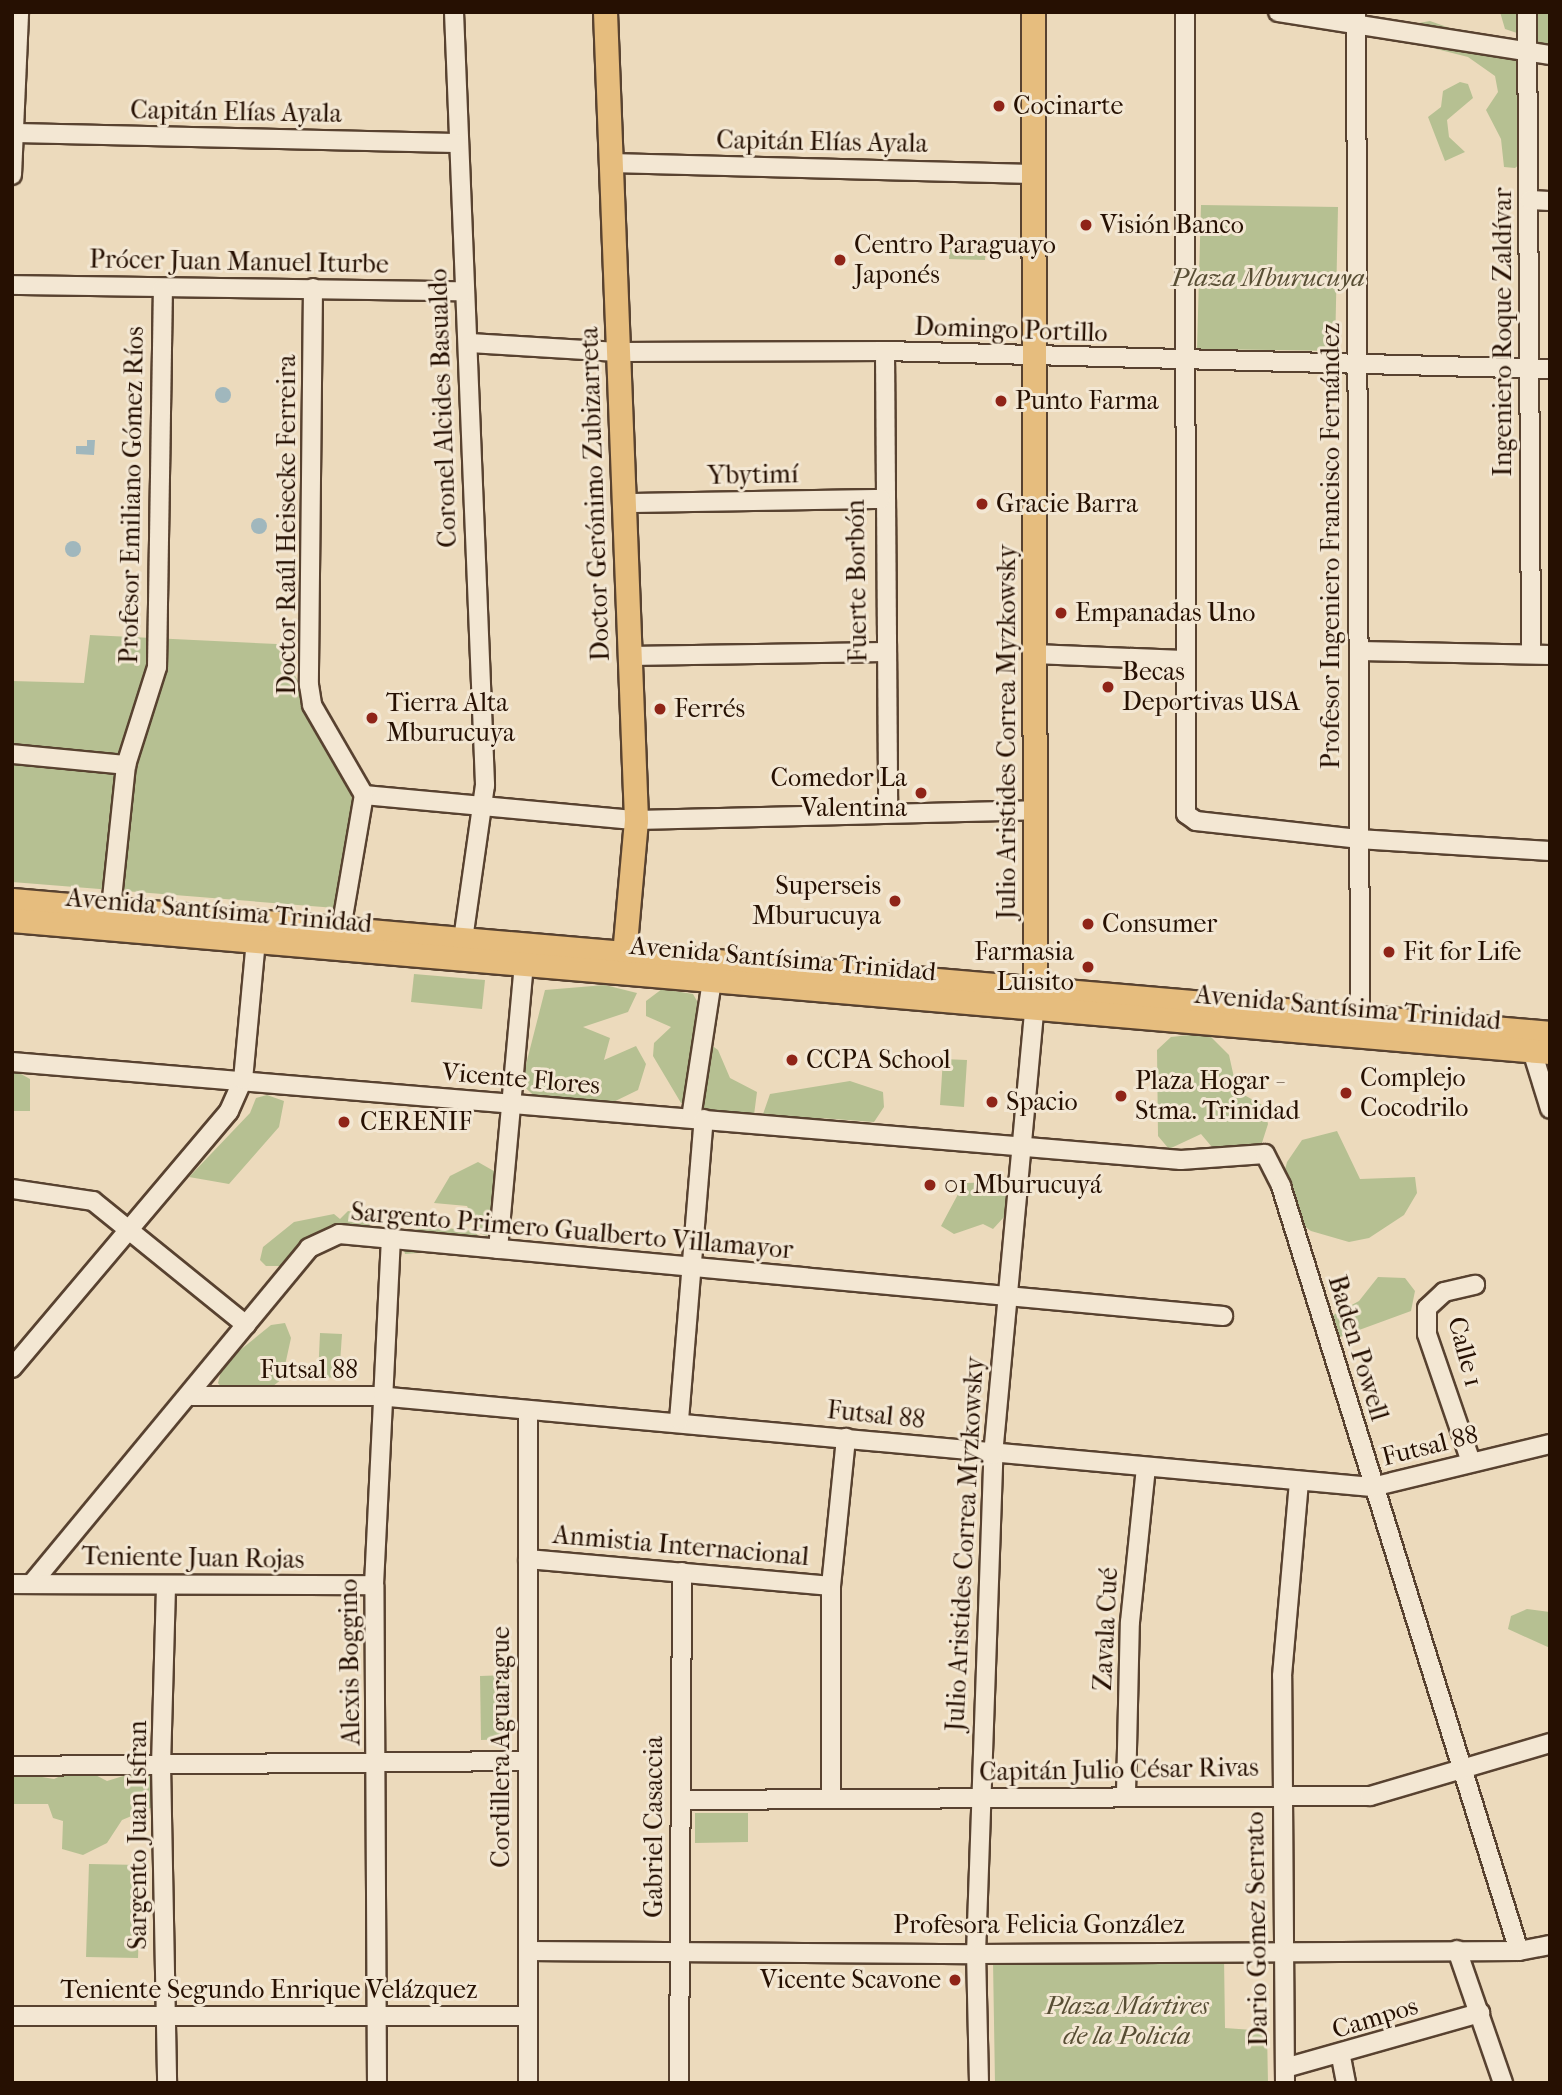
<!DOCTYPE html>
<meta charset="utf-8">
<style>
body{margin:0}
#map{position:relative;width:1562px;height:2095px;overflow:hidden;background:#ecdabc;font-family:"IM FELL French Canon",serif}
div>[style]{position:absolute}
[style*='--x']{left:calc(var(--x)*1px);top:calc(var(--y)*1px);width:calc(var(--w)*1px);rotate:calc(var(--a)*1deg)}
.green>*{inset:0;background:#b6c092}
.water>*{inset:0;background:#a0b7bd}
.round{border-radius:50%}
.roads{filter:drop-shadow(2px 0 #584230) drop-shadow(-2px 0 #584230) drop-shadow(0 2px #584230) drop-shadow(0 -2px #584230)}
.minor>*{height:18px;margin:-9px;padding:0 9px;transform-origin:9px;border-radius:9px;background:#f3e7d3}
.major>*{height:23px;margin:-11.5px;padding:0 11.5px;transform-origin:11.5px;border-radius:11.5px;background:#e6bd7e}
.dots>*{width:19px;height:19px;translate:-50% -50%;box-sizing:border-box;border:4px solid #f3e7d3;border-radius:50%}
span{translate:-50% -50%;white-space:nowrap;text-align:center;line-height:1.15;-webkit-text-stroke:6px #f3e7d3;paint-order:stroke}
.poi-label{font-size:26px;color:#261002}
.left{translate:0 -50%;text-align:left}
.right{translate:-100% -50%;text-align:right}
.street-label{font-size:26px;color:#261002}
.park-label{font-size:26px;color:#584e34;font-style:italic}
.frame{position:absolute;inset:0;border:14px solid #261002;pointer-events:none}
</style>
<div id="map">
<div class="green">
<i style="clip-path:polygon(1500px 12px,1550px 12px,1550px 59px,1526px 36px,1505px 29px)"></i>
<i style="clip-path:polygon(1430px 21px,1520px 53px,1529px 157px,1515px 168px,1504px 167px,1501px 139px,1486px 110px,1498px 92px,1495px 76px,1468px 57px,1405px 41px,1408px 25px)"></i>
<i style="clip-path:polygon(1460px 82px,1468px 84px,1473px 98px,1447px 120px,1449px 137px,1465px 152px,1445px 161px,1428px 117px,1441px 107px,1443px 91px)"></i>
<i style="clip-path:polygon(1201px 205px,1338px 207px,1335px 351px,1197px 349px)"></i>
<i style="clip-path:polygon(950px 248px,986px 249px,985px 260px,949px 259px)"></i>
<i style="clip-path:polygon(90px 635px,277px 644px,333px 743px,359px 818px,348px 909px,12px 882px,12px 681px,84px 683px)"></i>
<i style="clip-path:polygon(414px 974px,485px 980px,482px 1009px,411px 1002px)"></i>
<i style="clip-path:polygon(605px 985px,637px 993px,628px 1012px,583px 1027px,610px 1038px,604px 1060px,636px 1046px,646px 1064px,638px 1090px,601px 1108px,539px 1100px,521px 1084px,545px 990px)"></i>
<i style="clip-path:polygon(662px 989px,693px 994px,701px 1008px,699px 1036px,718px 1050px,730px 1078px,757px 1092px,754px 1115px,710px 1119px,696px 1102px,681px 1103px,653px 1056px,654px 1043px,671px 1027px,646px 1016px,646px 1001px)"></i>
<i style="clip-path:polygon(1207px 1033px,1229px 1055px,1237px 1091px,1264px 1106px,1268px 1124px,1260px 1149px,1222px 1159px,1201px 1134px,1169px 1149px,1158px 1136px,1157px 1050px,1171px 1037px)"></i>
<i style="clip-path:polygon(943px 1059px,967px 1060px,964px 1107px,940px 1105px)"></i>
<i style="clip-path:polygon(12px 1069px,30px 1079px,30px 1111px,12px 1111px)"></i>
<i style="clip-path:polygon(850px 1081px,883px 1092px,884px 1107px,874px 1122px,821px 1118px,788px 1136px,761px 1120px,770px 1094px)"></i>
<i style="clip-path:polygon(267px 1095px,284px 1101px,279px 1127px,229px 1184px,189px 1177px,250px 1113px,256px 1098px)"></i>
<i style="clip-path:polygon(1337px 1131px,1360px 1179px,1415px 1177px,1417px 1193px,1404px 1215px,1369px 1238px,1349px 1242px,1311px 1231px,1294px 1219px,1281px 1185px,1287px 1162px,1302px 1140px)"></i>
<i style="clip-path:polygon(478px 1162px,506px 1178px,499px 1227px,487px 1236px,479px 1233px,467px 1206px,434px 1203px,450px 1176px)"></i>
<i style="clip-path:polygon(1007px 1182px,1016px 1191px,1015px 1205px,993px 1229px,983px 1224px,954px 1234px,941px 1226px,964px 1183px)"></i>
<i style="clip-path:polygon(348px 1211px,366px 1214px,371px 1229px,290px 1266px,266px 1266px,260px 1260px,263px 1247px,294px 1222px,334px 1214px,340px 1219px)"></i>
<i style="clip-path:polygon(429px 1226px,474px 1231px,484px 1242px,470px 1258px,458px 1250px,405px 1254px,400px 1234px)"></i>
<i style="clip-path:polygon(1378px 1277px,1405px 1278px,1415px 1291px,1411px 1311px,1340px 1337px,1326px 1319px,1359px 1301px)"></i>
<i style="clip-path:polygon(285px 1323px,291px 1338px,282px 1379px,268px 1390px,225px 1392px,218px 1383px,223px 1364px,271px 1325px)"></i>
<i style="clip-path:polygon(320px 1333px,342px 1334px,339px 1378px,318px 1377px)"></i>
<i style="clip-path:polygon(1527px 1609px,1550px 1612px,1550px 1648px,1508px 1629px,1511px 1616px)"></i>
<i style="clip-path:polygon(507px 1675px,508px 1739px,481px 1740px,480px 1676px)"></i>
<i style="clip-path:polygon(80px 1767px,107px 1781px,133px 1773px,165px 1776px,172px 1799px,122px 1820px,107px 1843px,83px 1855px,62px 1849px,63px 1821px,53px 1818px,48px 1804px,12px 1804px,12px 1772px,54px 1779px)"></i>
<i style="clip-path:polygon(695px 1813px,748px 1813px,748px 1842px,695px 1843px)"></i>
<i style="clip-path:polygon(89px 1864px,141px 1865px,138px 1958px,86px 1957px)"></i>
<i style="clip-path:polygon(1224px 1957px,1225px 2028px,1267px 2031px,1268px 2083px,995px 2083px,993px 1961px)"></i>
</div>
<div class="water">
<i class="round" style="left:215px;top:387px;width:16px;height:16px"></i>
<i style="clip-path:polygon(87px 440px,95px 440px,94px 455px,76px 454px,76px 446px,87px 446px)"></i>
<i class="round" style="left:251px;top:518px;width:16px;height:16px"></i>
<i class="round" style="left:65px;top:541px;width:16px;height:16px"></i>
</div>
<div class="roads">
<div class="minor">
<i style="--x:454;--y:12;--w:774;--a:87.7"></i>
<i style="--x:485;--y:785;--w:156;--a:98.1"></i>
<i style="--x:1185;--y:12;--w:802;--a:89.93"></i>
<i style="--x:1186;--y:814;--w:12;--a:35"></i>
<i style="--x:1196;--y:821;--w:163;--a:6.3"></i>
<i style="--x:1358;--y:839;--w:192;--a:3.6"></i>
<i style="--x:1278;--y:12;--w:275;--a:9"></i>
<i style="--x:1356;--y:12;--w:1018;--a:89.77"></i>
<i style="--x:1527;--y:12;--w:641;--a:89.64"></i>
<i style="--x:14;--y:133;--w:443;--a:1.3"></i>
<i style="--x:610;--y:163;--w:423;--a:1.5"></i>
<i style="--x:12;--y:175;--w:163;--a:-87.5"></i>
<i style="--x:1530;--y:200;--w:20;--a:3"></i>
<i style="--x:12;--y:285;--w:453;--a:0.8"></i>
<i style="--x:313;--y:288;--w:397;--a:90.6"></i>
<i style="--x:309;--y:685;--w:20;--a:81"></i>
<i style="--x:312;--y:705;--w:104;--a:60"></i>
<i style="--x:364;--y:795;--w:273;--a:5.3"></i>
<i style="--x:636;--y:820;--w:399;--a:-1.4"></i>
<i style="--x:470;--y:343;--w:148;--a:3.5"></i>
<i style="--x:618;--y:352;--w:267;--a:-0.2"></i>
<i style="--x:885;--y:351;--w:665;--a:1.55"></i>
<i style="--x:885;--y:351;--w:458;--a:89.6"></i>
<i style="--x:626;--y:503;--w:255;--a:-0.9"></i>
<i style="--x:1360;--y:651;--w:190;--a:1.2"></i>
<i style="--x:1034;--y:654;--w:150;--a:2.3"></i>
<i style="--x:629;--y:656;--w:256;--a:-0.9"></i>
<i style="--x:12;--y:754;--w:115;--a:5.5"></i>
<i style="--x:111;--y:908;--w:144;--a:-84"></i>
<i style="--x:126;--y:765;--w:103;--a:-72.4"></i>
<i style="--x:157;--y:667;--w:379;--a:-89.1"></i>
<i style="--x:341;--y:929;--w:136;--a:-80.3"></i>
<i style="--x:1529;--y:1041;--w:71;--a:72.8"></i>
<i style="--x:12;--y:1062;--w:1173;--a:4.79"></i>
<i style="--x:1181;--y:1160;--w:84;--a:-4.1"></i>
<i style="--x:1265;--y:1154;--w:36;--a:63"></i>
<i style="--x:1281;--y:1186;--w:801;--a:72.72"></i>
<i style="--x:691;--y:1118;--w:139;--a:-81.3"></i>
<i style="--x:12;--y:1189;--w:82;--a:8.4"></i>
<i style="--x:93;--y:1201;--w:197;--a:39"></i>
<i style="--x:498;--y:1249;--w:284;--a:-84.8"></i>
<i style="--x:12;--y:1368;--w:336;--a:-49.8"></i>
<i style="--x:229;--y:1111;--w:34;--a:-66"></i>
<i style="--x:243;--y:1080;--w:151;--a:-84.7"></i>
<i style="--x:192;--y:1396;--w:186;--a:0"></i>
<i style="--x:378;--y:1396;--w:998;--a:5.23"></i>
<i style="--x:1372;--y:1487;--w:183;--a:-13.6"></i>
<i style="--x:679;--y:1420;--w:302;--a:-85.3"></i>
<i style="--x:1471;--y:1462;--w:135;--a:-109"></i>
<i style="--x:1427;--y:1334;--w:26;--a:-90"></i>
<i style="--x:1427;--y:1308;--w:23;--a:-43"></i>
<i style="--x:1444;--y:1292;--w:32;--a:-13"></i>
<i style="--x:528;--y:1559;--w:304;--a:5.1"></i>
<i style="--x:33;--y:1582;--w:433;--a:-50.4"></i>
<i style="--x:309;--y:1248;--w:33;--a:-25"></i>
<i style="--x:339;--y:1234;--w:888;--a:5.3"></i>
<i style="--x:12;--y:1584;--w:362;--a:0.2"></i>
<i style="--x:166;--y:1587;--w:177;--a:91.6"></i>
<i style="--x:161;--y:1764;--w:319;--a:88.9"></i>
<i style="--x:12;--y:1766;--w:514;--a:-0.56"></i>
<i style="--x:1126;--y:1793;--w:171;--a:-88.7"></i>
<i style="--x:1130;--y:1622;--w:155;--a:-84.1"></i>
<i style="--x:831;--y:1797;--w:211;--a:-90"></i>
<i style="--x:831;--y:1586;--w:149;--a:-84.2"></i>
<i style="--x:681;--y:1800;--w:689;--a:-0.33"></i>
<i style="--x:1370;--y:1796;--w:188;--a:-16.4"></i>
<i style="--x:1457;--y:1950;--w:141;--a:70.9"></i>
<i style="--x:528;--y:1951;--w:448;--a:0.4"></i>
<i style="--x:976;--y:1954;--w:543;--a:-0.32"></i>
<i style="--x:1519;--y:1951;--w:32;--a:-11"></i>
<i style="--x:12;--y:2016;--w:515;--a:0"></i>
<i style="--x:1341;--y:2057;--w:26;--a:79"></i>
<i style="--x:1285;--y:2068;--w:203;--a:-15.8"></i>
<i style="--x:377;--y:2083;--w:498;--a:-90.3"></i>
<i style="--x:374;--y:1585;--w:344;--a:-87.2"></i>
<i style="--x:528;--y:2083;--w:672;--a:-90"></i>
<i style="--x:679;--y:2083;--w:511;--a:-89.66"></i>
<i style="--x:979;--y:2083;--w:129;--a:-91.3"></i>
<i style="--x:976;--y:1954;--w:499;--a:-88"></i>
<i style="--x:993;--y:1455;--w:447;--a:-84.7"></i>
<i style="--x:1285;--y:2083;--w:407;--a:-90.4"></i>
<i style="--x:1282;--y:1676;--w:196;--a:-85"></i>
</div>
<div class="major">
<i style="--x:605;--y:12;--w:809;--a:87.8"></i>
<i style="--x:636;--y:820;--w:148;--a:95.1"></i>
<i style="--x:1033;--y:12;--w:991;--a:89.88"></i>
<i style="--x:12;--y:900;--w:1544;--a:4.94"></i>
<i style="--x:12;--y:920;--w:1544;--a:4.91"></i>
</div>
</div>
<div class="dots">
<i style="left:999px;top:106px;background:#8f2418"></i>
<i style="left:1086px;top:225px;background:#8f2418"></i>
<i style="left:840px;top:260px;background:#8f2418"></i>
<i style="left:1001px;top:401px;background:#8f2418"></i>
<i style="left:982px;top:504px;background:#8f2418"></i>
<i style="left:1061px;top:613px;background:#8f2418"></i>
<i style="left:1108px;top:687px;background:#8f2418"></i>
<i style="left:660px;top:709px;background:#8f2418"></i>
<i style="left:372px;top:718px;background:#8f2418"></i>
<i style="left:921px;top:793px;background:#8f2418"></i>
<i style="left:895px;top:901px;background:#8f2418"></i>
<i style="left:1088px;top:924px;background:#8f2418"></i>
<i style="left:1389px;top:952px;background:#8f2418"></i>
<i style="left:1088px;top:967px;background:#8f2418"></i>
<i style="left:792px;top:1060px;background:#8f2418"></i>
<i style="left:1346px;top:1093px;background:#8f2418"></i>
<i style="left:1121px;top:1096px;background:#8f2418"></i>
<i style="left:992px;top:1102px;background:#8f2418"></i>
<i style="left:344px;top:1122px;background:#8f2418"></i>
<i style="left:930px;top:1185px;background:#8f2418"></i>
<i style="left:955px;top:1980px;background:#8f2418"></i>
</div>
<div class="poi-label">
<span class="left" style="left:1013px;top:106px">Cocinarte</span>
<span class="left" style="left:1100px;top:225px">Visión Banco</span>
<span class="left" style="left:854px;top:260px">Centro Paraguayo<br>Japonés</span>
<span class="left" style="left:1015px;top:401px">Punto Farma</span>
<span class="left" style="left:996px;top:504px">Gracie Barra</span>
<span class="left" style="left:1075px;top:613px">Empanadas Uno</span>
<span class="left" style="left:1122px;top:687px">Becas<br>Deportivas USA</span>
<span class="left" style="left:386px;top:718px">Tierra Alta<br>Mburucuya</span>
<span class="left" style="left:674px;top:709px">Ferrés</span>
<span class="right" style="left:907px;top:793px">Comedor La<br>Valentina</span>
<span class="right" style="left:881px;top:901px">Superseis<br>Mburucuya</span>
<span class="left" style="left:1102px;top:924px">Consumer</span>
<span class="right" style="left:1074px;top:967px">Farmasia<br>Luisito</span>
<span class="left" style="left:1403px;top:952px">Fit for Life</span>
<span class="left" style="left:806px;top:1060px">CCPA School</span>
<span class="left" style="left:1360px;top:1093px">Complejo<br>Cocodrilo</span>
<span class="left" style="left:1135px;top:1096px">Plaza Hogar -<br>Stma. Trinidad</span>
<span class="left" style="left:1006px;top:1102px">Spacio</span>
<span class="left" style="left:360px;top:1122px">CERENIF</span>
<span class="left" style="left:944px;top:1185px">01 Mburucuyá</span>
<span class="right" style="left:941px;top:1980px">Vicente Scavone</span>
</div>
<div class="street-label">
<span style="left:236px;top:112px;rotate:1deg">Capitán Elías Ayala</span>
<span style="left:822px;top:142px;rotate:1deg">Capitán Elías Ayala</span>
<span style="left:239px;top:262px;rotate:1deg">Prócer Juan Manuel Iturbe</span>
<span style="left:1011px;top:330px;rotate:2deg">Domingo Portillo</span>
<span style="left:1503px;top:332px;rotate:-90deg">Ingeniero Roque Zaldívar</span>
<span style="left:443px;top:408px;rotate:-92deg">Coronel Alcides Basualdo</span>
<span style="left:753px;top:475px;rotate:-1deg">Ybytimí</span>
<span style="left:595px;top:494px;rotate:-92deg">Doctor Gerónimo Zubizarreta</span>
<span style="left:132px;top:495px;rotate:-89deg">Profesor Emiliano Gómez Ríos</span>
<span style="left:287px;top:525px;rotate:-90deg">Doctor Raúl Heisecke Ferreira</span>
<span style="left:1331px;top:546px;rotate:-90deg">Profesor Ingeniero Francisco Fernández</span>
<span style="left:857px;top:581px;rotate:-91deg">Fuerte Borbón</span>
<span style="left:1007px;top:732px;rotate:-90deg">Julio Aristides Correa Myzkowsky</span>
<span style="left:219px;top:911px;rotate:5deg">Avenida Santísima Trinidad</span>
<span style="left:783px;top:959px;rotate:5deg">Avenida Santísima Trinidad</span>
<span style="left:1348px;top:1008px;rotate:5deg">Avenida Santísima Trinidad</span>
<span style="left:521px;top:1079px;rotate:5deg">Vicente Flores</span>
<span style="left:572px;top:1231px;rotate:5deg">Sargento Primero Gualberto Villamayor</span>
<span style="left:1358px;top:1348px;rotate:73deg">Baden Powell</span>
<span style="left:1465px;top:1352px;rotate:75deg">Calle 1</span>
<span style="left:309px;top:1370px">Futsal 88</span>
<span style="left:876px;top:1415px;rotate:6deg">Futsal 88</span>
<span style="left:1430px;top:1446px;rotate:-14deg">Futsal 88</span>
<span style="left:965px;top:1544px;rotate:-87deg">Julio Aristides Correa Myzkowsky</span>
<span style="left:681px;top:1546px;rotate:5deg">Anmistia Internacional</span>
<span style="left:193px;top:1558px;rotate:1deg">Teniente Juan Rojas</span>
<span style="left:1106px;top:1629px;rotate:-87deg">Zavala Cué</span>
<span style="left:350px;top:1662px;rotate:-91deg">Alexis Boggino</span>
<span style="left:501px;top:1747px;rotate:-90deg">Cordillera Aguarague</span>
<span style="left:1119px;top:1770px;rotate:-1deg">Capitán Julio César Rivas</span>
<span style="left:654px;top:1827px;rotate:-90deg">Gabriel Casaccia</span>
<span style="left:138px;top:1835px;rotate:-90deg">Sargento Juan Isfran</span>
<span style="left:1039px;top:1925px">Profesora Felicia González</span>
<span style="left:1257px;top:1929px;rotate:-91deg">Dario Gomez Serrato</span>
<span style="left:269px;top:1990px">Teniente Segundo Enrique Velázquez</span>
<span style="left:1375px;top:2018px;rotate:-17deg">Campos</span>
</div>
<div class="park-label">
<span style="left:1268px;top:278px">Plaza Mburucuya</span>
<span style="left:1127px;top:2021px">Plaza Mártires<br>de la Policía</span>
</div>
<div class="frame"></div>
</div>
